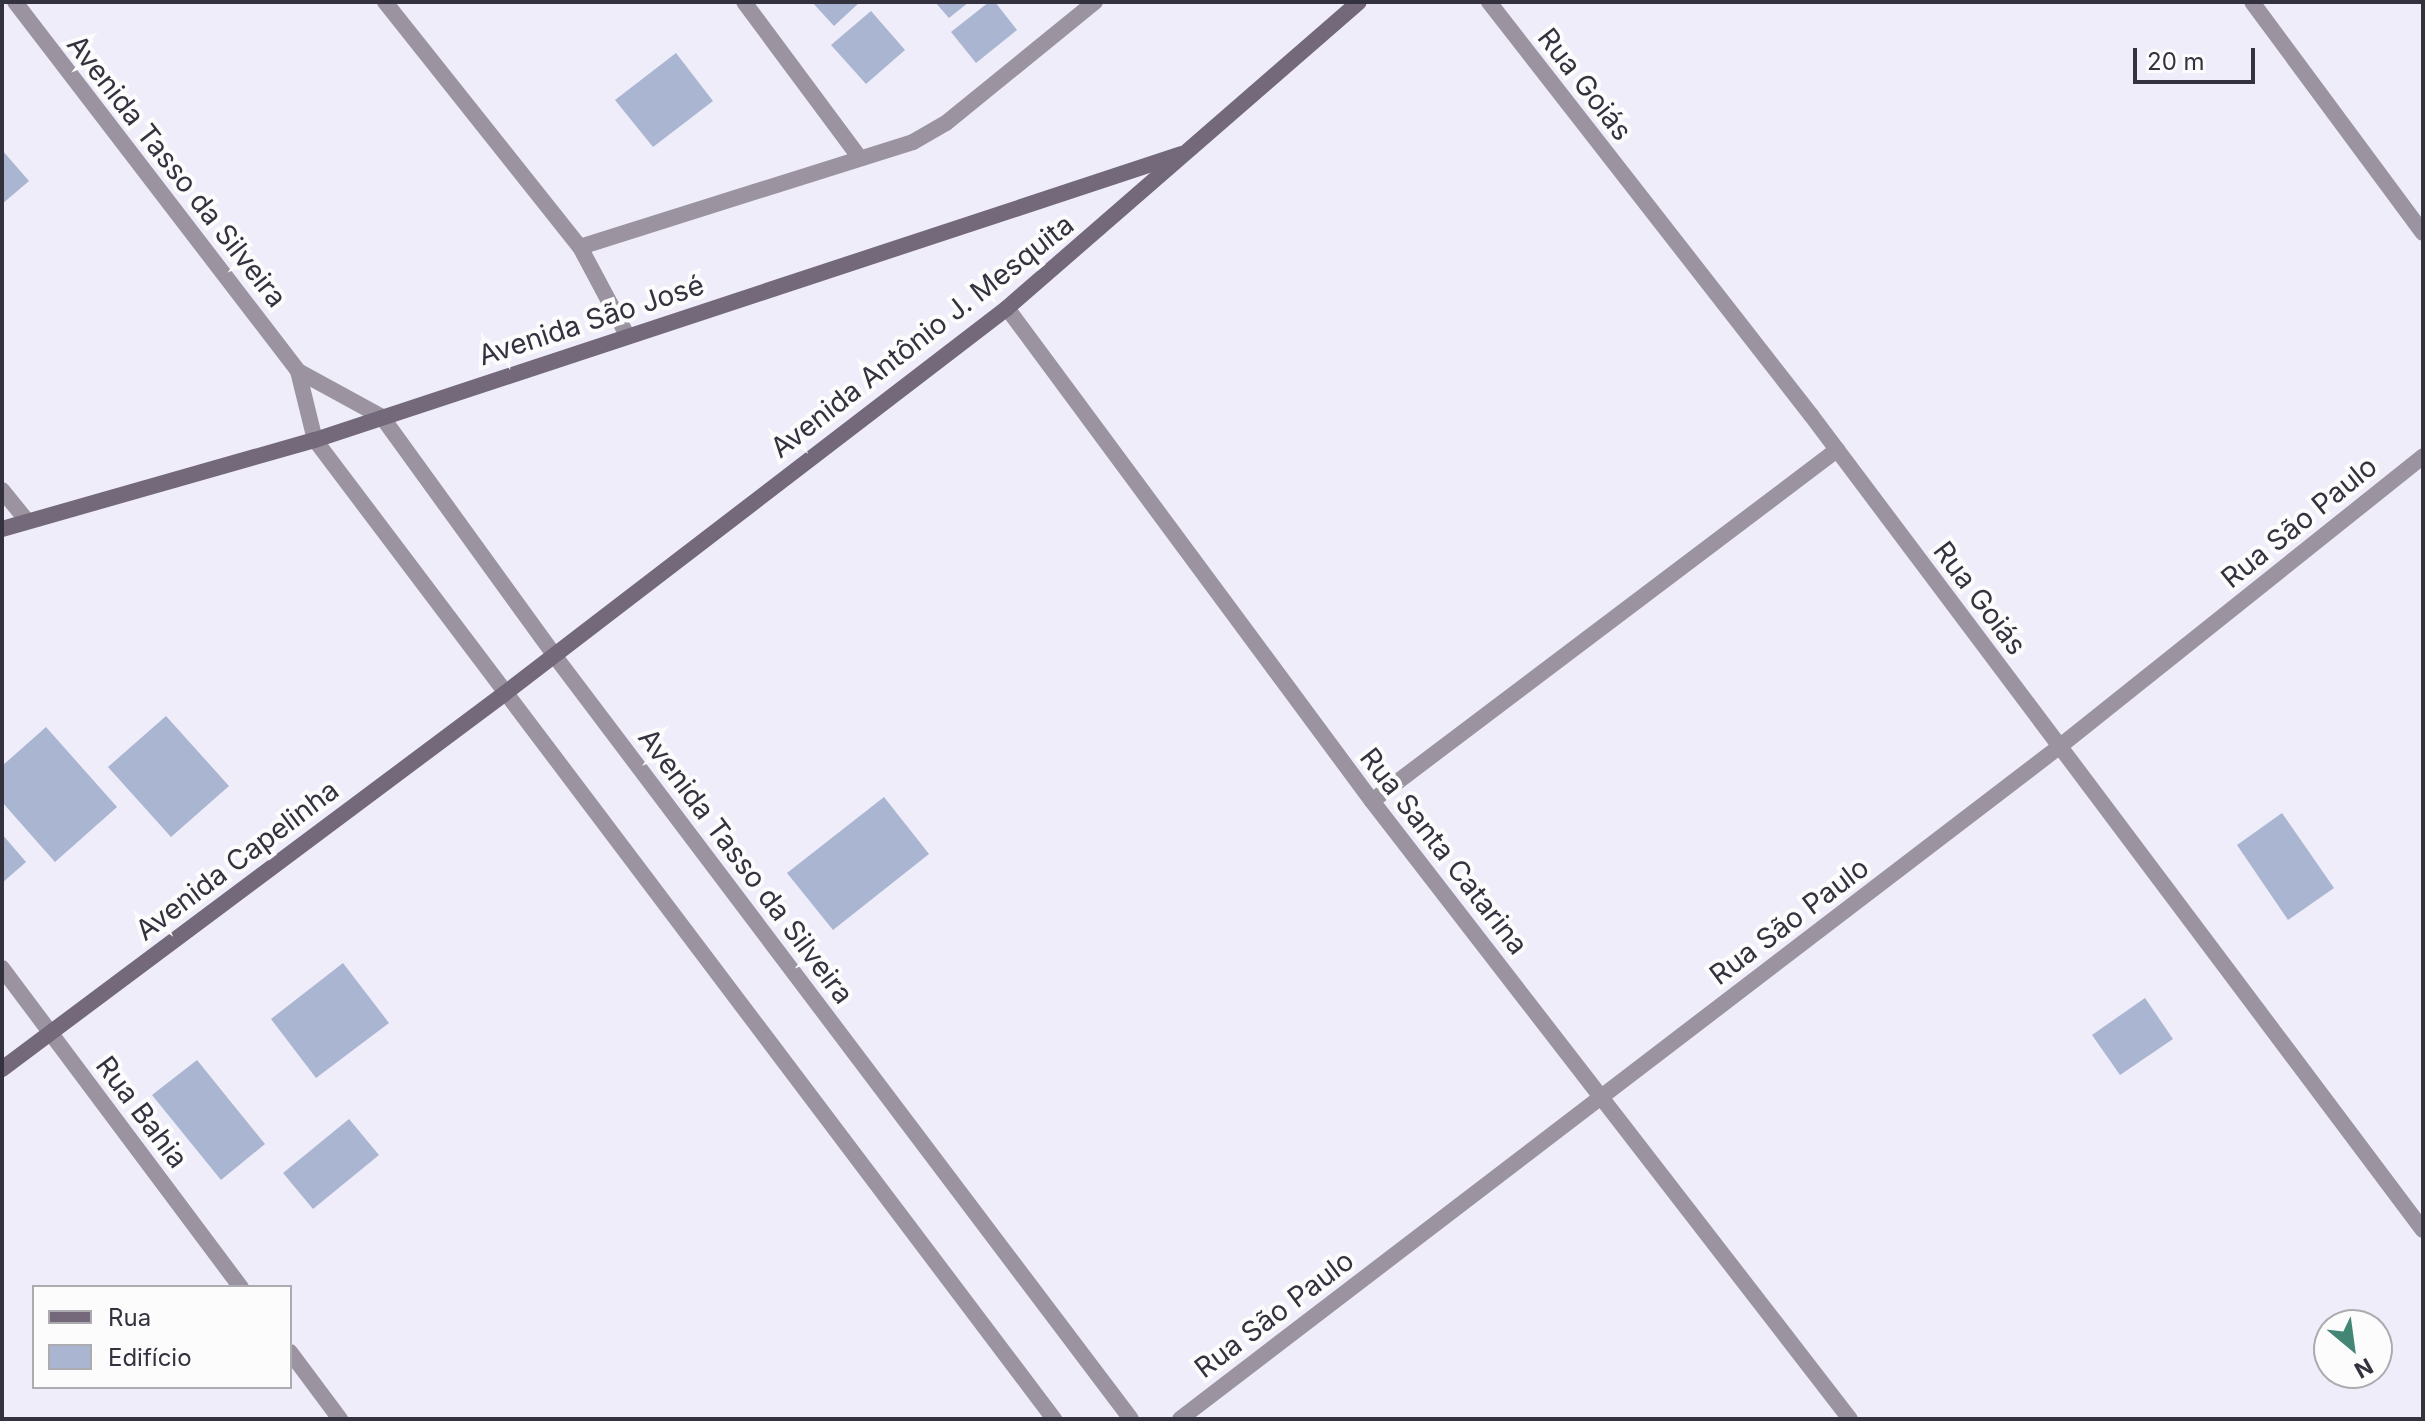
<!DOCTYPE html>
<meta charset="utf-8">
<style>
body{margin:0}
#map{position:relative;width:2425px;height:1421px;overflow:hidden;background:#efedfa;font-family:Inter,sans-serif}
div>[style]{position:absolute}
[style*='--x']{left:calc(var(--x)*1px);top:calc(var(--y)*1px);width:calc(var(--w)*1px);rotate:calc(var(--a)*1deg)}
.building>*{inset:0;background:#a9b5d1}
.street>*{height:16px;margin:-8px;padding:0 8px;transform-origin:8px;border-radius:8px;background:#9b94a0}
.secondary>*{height:16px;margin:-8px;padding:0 8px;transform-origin:8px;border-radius:8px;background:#73697a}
span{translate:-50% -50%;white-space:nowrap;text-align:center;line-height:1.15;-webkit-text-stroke:8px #fcfcfc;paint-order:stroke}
.street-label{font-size:28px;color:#34323f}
.frame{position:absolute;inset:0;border:4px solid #34323f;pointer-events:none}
.legend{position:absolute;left:32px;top:1285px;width:260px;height:104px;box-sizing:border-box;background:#fcfcfc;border:2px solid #acabb0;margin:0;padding:10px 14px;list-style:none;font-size:24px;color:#34323f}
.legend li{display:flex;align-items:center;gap:16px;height:40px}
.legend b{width:40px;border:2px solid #acabb0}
.north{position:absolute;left:2313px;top:1309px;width:80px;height:80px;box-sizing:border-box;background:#fcfcfc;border:2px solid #acabb0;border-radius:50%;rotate:151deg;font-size:22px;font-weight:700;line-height:32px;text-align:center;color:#34323f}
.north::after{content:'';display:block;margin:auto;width:28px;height:36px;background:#448676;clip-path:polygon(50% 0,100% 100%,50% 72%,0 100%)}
.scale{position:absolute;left:2133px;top:48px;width:122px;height:36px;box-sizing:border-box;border:4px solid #34323f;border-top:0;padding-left:10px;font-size:24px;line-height:28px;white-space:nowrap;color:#34323f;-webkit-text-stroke:6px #fcfcfc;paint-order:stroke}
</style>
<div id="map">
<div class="building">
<i style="clip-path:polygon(812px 2px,860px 2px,834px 26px)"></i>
<i style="clip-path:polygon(935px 2px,969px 2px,949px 18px)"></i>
<i style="clip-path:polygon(989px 2px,995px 2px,1017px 30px,976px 63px,951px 32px)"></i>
<i style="clip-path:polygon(871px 11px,905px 50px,866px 84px,831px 45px)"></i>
<i style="clip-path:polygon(676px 53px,713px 101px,653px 147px,615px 100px)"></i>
<i style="clip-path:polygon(2px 150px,29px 181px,2px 204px)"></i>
<i style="clip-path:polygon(166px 716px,229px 786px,171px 837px,108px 767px)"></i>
<i style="clip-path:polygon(46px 727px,117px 807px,55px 862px,2px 802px,2px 766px)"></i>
<i style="clip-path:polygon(884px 797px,929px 854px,833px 930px,787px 873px)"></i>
<i style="clip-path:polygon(2282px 813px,2334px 888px,2288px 920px,2237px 845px)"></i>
<i style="clip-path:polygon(2px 834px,26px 862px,2px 883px)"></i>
<i style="clip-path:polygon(343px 963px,389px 1023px,316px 1078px,271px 1019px)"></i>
<i style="clip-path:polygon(2145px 998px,2173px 1039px,2120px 1075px,2092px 1035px)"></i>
<i style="clip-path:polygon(197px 1060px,265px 1144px,221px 1180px,152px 1095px)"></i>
<i style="clip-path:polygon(349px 1119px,379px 1155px,313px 1209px,283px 1173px)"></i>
</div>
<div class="street">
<i style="--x:15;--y:2;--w:465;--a:52.5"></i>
<i style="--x:298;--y:371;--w:96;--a:28.7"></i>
<i style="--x:382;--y:417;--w:294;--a:54.1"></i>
<i style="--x:554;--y:655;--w:957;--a:52.94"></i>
<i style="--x:385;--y:2;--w:313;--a:51.5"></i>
<i style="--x:580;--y:247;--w:100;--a:61.9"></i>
<i style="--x:744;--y:2;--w:194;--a:53.4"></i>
<i style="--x:1489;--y:2;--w:524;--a:52.06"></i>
<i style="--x:1811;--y:415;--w:1019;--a:53.1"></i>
<i style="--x:2252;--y:2;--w:287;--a:53.5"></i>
<i style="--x:580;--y:247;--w:349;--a:-17.5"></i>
<i style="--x:913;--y:142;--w:38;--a:-30"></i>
<i style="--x:946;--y:123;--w:192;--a:-39.1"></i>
<i style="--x:1007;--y:308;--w:613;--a:53.49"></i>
<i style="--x:1372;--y:801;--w:781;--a:52.28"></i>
<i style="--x:298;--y:371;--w:71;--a:76.2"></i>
<i style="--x:315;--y:440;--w:1227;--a:52.95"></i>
<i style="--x:2;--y:490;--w:40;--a:51"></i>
<i style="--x:1372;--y:801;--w:583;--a:-37.05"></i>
<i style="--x:2;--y:968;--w:399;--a:53.2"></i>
<i style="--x:290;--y:1352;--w:84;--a:53.3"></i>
<i style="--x:1180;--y:1419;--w:1106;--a:-37.4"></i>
<i style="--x:2059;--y:747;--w:466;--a:-38.6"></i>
</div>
<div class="secondary">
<i style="--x:2;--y:529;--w:325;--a:-15.9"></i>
<i style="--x:315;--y:440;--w:913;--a:-18.26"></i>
<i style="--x:2;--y:1069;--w:627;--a:-36.76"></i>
<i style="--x:504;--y:694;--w:634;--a:-37.5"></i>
<i style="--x:1007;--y:308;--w:466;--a:-41"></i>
</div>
<div class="street-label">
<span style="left:1585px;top:84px;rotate:52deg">Rua Goiás</span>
<span style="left:177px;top:171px;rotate:52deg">Avenida Tasso da Silveira</span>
<span style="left:591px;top:320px;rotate:-18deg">Avenida São José</span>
<span style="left:922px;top:336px;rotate:-38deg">Avenida Antônio J. Mesquita</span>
<span style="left:2299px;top:522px;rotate:-39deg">Rua São Paulo</span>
<span style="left:1980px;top:598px;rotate:53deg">Rua Goiás</span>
<span style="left:1444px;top:851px;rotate:52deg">Rua Santa Catarina</span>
<span style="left:237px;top:860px;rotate:-37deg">Avenida Capelinha</span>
<span style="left:746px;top:866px;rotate:53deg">Avenida Tasso da Silveira</span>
<span style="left:1789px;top:921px;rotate:-37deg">Rua São Paulo</span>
<span style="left:142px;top:1112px;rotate:53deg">Rua Bahia</span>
<span style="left:1274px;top:1314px;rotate:-37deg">Rua São Paulo</span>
</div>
<div class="frame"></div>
<ul class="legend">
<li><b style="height:10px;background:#73697a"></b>Rua</li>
<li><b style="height:22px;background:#a9b5d1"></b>Edifício</li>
</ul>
<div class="north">N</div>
<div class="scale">20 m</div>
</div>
